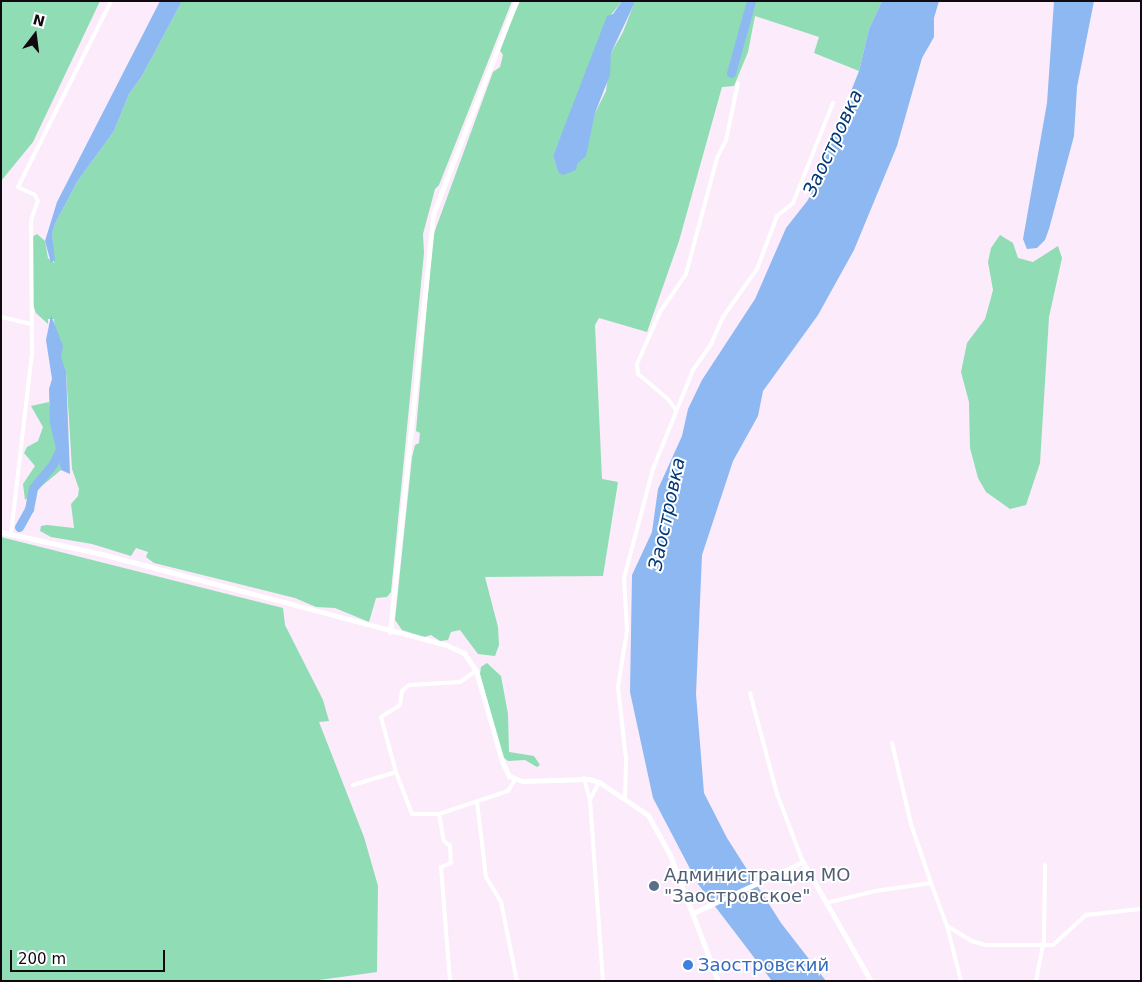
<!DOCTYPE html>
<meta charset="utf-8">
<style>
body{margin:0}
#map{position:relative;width:1142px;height:982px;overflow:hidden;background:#fbebfb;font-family:"DejaVu Sans",sans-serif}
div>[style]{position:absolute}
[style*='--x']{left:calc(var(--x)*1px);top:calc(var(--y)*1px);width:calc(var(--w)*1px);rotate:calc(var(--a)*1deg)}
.green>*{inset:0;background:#8fdcb5}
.water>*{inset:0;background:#8eb8f1}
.river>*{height:9px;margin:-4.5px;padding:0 4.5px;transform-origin:4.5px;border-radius:4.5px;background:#8eb8f1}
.minor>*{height:4px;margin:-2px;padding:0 2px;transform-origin:2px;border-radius:2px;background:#fff}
.tertiary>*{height:5px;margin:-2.5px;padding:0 2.5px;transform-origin:2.5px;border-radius:2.5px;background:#fff}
.dots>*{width:14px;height:14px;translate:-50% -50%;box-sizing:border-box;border:2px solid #fff;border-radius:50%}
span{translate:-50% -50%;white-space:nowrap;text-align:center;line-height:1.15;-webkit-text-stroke:4px #fff;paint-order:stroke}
.service-label{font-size:18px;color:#4e5e75}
.left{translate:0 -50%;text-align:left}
.shop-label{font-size:18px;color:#366cbe}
.water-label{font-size:19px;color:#023876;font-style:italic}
.frame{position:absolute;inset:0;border:2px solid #100a10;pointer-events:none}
.north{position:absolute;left:10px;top:10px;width:50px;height:50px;-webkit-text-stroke:4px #fff;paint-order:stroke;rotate:15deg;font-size:14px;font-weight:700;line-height:20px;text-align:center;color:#100a10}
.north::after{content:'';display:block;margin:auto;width:18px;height:22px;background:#100a10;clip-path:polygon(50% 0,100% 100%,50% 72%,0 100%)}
.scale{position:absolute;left:10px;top:950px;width:155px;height:22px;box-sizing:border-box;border:2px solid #100a10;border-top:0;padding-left:6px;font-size:15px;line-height:18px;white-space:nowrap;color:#100a10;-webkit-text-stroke:4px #fff;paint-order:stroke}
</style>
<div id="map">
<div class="green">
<i style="clip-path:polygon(1px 1px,100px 1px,33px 142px,1px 181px)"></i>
<i style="clip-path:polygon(182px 1px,512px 1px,439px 185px,435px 189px,423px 234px,424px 253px,391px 592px,387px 597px,376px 598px,369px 622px,335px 608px,316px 607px,295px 598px,154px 563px,146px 557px,148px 552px,136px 548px,131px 556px,92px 544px,51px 537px,40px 531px,41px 526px,47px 525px,74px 528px,71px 504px,78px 496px,79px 489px,72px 469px,66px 371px,60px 357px,61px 341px,55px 331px,54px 319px,48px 319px,48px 324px,36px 313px,32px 302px,32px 237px,37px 234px,45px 241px,48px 258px,54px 263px,52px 234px,55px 224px,77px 182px,114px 131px,129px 94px,142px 76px)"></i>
<i style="clip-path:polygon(520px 1px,622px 1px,610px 16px,553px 156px,558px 172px,583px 158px,595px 113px,606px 91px,611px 53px,623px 32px,635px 1px,882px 1px,869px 29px,859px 71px,814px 53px,819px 37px,755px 16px,748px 52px,734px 86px,722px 87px,679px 241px,647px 332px,599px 318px,595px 325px,602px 479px,618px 482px,603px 576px,485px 577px,498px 627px,499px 645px,495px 656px,478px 654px,460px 630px,451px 632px,448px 640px,440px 641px,431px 635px,424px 637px,402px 630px,395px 620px,412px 457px,415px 445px,419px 443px,420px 433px,416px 431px,433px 236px,493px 72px,500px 67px,503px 55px,499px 49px)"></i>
<i style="clip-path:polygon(1000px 235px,1013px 243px,1018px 258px,1033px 262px,1058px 246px,1062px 258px,1049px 317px,1040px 463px,1026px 505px,1010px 509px,986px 492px,978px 478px,970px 448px,969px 402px,961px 372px,967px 343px,985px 319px,989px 305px,993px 290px,988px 262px,991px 248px)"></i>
<i style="clip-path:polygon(49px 402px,61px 470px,25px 500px,23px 484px,35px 466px,24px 453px,27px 447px,38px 441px,43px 427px,31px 406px)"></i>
<i style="clip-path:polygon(1px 537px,283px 608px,285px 625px,323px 700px,329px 721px,319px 722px,364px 837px,378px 886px,377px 972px,312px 981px,1px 981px)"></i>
<i style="clip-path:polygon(487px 663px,501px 676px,508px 714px,509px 752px,534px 756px,540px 765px,537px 767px,525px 760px,508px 761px,503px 757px,480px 674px,481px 667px)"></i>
</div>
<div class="water">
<i style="clip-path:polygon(160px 1px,182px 1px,142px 76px,129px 94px,114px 131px,77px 182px,55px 224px,52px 234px,55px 260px,51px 263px,45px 241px,57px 202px)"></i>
<i style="clip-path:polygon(622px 1px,635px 1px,634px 4px,611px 53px,610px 75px,595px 113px,586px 156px,577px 164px,576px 170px,563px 175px,558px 172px,553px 156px,607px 16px,613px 14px)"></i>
<i style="clip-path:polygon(882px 1px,939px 1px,934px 18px,934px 37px,922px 58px,897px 146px,854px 250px,818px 315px,763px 391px,758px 416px,733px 461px,702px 555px,696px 694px,704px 793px,727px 838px,781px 923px,826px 981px,772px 981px,698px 884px,653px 798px,630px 692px,632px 575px,652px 532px,658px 489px,682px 436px,688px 409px,702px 380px,755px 299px,786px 228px,808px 200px,859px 71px,869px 29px)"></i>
<i style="clip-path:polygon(1054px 1px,1094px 1px,1077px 87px,1074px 136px,1049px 229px,1045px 240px,1037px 248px,1027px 249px,1023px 239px,1047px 103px)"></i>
<i style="clip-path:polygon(51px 315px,63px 346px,61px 357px,66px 371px,70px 474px,61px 470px,50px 423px,49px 389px,52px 379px,46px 340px)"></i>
</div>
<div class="river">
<i style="--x:731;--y:73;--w:75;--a:-74.5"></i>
<i style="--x:19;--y:527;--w:21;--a:-61"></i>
<i style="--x:29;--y:509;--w:21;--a:-79"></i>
<i style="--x:33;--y:488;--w:31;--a:-50"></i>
<i style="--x:53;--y:464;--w:14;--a:-65"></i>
</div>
<div class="minor">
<i style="--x:1;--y:317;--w:32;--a:13"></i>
<i style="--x:676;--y:410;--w:14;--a:-126"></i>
<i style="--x:668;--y:399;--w:39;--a:-140"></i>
<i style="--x:638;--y:374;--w:10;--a:-96"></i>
<i style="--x:637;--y:364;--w:57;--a:-66.1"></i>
<i style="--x:660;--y:312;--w:46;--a:-55.6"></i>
<i style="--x:686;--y:274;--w:120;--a:-75"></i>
<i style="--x:717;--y:158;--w:20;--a:-63"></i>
<i style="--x:726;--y:140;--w:58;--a:-78.1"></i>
<i style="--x:11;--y:534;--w:182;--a:-83.4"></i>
<i style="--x:32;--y:353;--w:133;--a:-90.4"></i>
<i style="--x:31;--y:220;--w:20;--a:-70"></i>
<i style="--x:38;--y:201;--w:7;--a:-117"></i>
<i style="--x:35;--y:195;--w:19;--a:-155"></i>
<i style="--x:18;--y:187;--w:208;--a:-63.4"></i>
<i style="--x:750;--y:693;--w:105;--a:75"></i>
<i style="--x:777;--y:794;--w:73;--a:69.1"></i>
<i style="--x:892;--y:743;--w:83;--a:76.8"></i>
<i style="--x:911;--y:824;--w:62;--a:71.3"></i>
<i style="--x:396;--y:772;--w:57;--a:-105.3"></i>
<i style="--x:381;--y:717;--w:22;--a:-32"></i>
<i style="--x:400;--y:705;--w:14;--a:-82"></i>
<i style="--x:402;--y:691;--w:9;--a:-41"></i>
<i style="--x:409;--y:685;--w:51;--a:-3.4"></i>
<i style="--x:460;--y:682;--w:19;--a:-35"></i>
<i style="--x:584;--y:778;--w:23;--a:75"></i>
<i style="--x:599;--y:782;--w:20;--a:117"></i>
<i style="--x:590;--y:800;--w:181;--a:85.9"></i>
<i style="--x:353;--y:785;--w:45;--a:-16.8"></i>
<i style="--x:396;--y:772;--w:45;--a:69.1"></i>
<i style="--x:412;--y:814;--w:27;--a:0"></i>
<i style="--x:439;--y:814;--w:73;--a:-18.4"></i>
<i style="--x:508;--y:791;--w:13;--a:-58"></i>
<i style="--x:625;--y:799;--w:40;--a:-88.6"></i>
<i style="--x:626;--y:759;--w:72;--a:-96.3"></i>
<i style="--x:618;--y:687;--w:58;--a:-81"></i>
<i style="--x:627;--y:630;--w:52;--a:-93.3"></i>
<i style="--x:624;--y:578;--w:113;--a:-75.1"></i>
<i style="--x:653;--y:469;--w:107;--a:-68"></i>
<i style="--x:693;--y:370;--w:32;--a:-55"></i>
<i style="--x:711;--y:344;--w:30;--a:-66"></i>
<i style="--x:723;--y:317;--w:59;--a:-54.7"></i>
<i style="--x:757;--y:269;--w:57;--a:-69.3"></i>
<i style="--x:777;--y:216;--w:21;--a:-39"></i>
<i style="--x:793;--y:203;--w:108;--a:-68.2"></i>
<i style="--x:477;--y:802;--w:76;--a:83.2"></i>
<i style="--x:486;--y:877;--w:29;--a:59"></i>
<i style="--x:501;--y:902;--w:81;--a:78.6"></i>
<i style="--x:439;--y:814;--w:27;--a:80"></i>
<i style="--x:444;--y:841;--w:8;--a:40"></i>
<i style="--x:450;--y:846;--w:17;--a:87"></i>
<i style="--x:451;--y:863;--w:11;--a:158"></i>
<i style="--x:441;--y:867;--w:114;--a:85.5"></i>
<i style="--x:826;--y:903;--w:50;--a:-13.8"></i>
<i style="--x:875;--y:891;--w:57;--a:-8.1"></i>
<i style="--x:931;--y:883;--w:46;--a:69.6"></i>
<i style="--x:947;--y:926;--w:29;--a:31"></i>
<i style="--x:972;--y:941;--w:14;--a:17"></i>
<i style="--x:985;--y:945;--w:68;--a:0"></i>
<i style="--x:1053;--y:945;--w:45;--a:-42.3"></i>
<i style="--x:1086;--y:915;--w:55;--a:-6.2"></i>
<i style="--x:947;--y:926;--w:57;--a:75.7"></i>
<i style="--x:1036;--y:981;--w:43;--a:-79.2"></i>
<i style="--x:1044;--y:939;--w:74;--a:-89.2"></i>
</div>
<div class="tertiary">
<i style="--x:1;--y:532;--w:103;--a:12.3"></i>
<i style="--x:102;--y:554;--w:356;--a:14.8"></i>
<i style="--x:446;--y:645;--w:20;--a:24"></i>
<i style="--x:464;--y:653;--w:22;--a:56"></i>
<i style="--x:476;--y:671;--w:94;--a:73.9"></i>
<i style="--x:502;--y:761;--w:17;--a:65"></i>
<i style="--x:509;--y:776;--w:14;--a:21"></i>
<i style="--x:522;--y:781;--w:67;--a:-1.7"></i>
<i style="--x:589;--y:779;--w:10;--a:17"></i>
<i style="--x:599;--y:782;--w:59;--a:34"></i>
<i style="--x:648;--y:815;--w:46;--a:61.2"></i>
<i style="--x:670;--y:855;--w:135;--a:69.1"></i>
<i style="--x:390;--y:632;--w:420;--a:-84.1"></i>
<i style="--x:433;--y:214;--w:229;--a:-68.7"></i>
<i style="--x:693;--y:913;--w:121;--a:-24.9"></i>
<i style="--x:803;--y:862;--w:137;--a:60.3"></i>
</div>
<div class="dots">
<i style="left:654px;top:886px;background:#5c6f8a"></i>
<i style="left:688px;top:965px;background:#3f7fe0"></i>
</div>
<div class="service-label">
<span class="left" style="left:664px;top:886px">Администрация МО<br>"Заостровское"</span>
</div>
<div class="shop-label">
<span class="left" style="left:698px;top:965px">Заостровский</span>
</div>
<div class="water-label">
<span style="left:833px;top:143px;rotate:-65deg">Заостровка</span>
<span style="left:667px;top:514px;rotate:-78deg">Заостровка</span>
</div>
<div class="frame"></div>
<div class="north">N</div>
<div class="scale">200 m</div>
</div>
